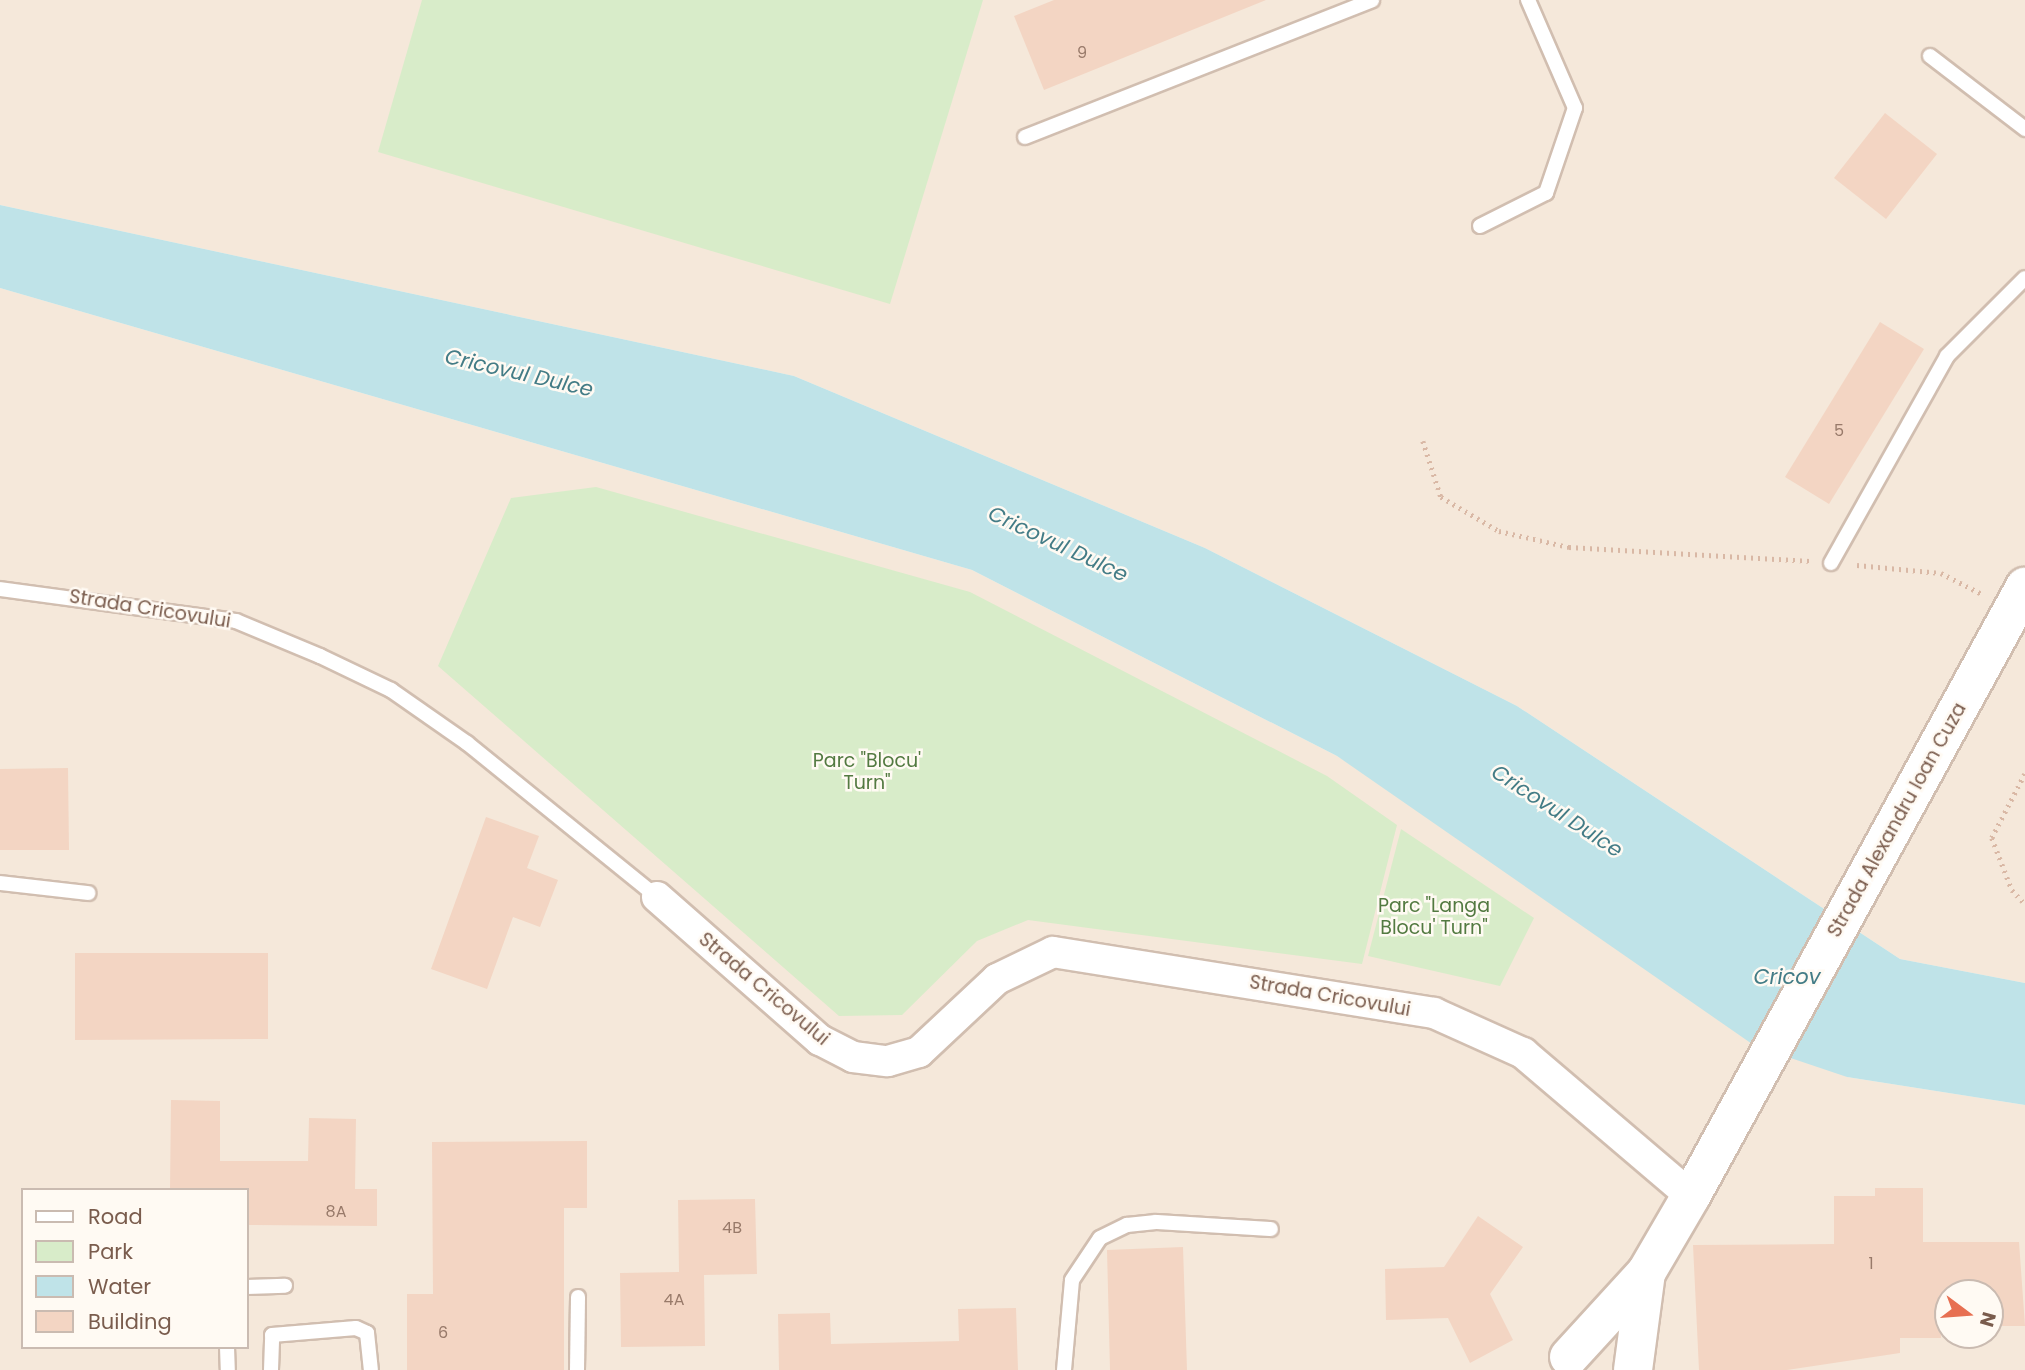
<!DOCTYPE html>
<style>
body{margin:0}
#map{position:relative;width:2025px;height:1370px;overflow:hidden;background:#fdf6ec;font-family:Poppins,sans-serif}
div>[style]{position:absolute}
[style*='--x']{left:calc(var(--x)*1px);top:calc(var(--y)*1px);width:calc(var(--w)*1px);rotate:calc(var(--a)*1deg)}
.residential>*{inset:0;background:#f5e8da}
.green>*{inset:0;background:#d8ecc9}
.water>*{inset:0;background:#bfe3e8}
.building>*{inset:0;background:#f3d5c3}
.path>*{height:4.5px;margin-top:-2.25px;transform-origin:0;background:repeating-linear-gradient(90deg,#d9b8a5 0 2px,transparent 0 7px)}
.roads{filter:drop-shadow(2px 0 #d1beb0) drop-shadow(-2px 0 #d1beb0) drop-shadow(0 2px #d1beb0) drop-shadow(0 -2px #d1beb0)}
.lane>*{height:14px;margin:-7px;padding:0 7px;transform-origin:7px;border-radius:7px;background:#fff}
.street>*{height:30px;margin:-15px;padding:0 15px;transform-origin:15px;border-radius:15px;background:#fff}
.secondary>*{height:38px;margin:-19px;padding:0 19px;transform-origin:19px;border-radius:19px;background:#fff}
span{translate:-50% -50%;white-space:nowrap;text-align:center;line-height:1.15;-webkit-text-stroke:5px #fffaf3;paint-order:stroke}
.number-label{font-size:16px;color:#987a6a}
.number-label span{-webkit-text-stroke-width:0}
.street-label{font-size:19px;color:#7a5c4d}
.park-label{font-size:19px;color:#537a41}
.water-label{font-size:21px;color:#437c86;font-style:italic}
.legend{position:absolute;left:21px;top:1188px;width:228px;height:161px;box-sizing:border-box;background:#fffaf3;border:2px solid #cabbb1;margin:0;padding:9px 12px;list-style:none;font-size:21px;color:#7a5c4d}
.legend li{display:flex;align-items:center;gap:14px;height:35px}
.legend b{width:35px;border:2px solid #cabbb1}
.north{position:absolute;left:1934px;top:1279px;width:70px;height:70px;box-sizing:border-box;background:#fffaf3;border:2px solid #cabbb1;border-radius:50%;rotate:106deg;font-size:19px;font-weight:700;line-height:28px;text-align:center;color:#7a5c4d}
.north::after{content:'';display:block;margin:auto;width:24px;height:32px;background:#e76f51;clip-path:polygon(50% 0,100% 100%,50% 72%,0 100%)}
</style>
<div id="map">
<div class="residential">
<i style="clip-path:polygon(0 0,2025px 0,2025px 983px,1900px 959px,1517px 706px,1205px 548px,794px 376px,0 205px)"></i>
<i style="clip-path:polygon(evenodd,0 288px,972px 570px,1337px 756px,1847px 1077px,2025px 1105px,2025px 1370px,0 1370px,0 288px,23px 1190px,247px 1190px,247px 1347px,23px 1347px,23px 1190px,0 288px,1948px 1293px,1990px 1293px,1990px 1335px,1948px 1335px,1948px 1293px)"></i>
</div>
<div class="green">
<i style="clip-path:polygon(422px 0,983px 0,890px 304px,378px 152px)"></i>
<i style="clip-path:polygon(596px 487px,970px 592px,1327px 776px,1397px 825px,1362px 964px,1028px 920px,977px 941px,902px 1015px,839px 1016px,438px 666px,511px 498px)"></i>
<i style="clip-path:polygon(1401px 829px,1534px 918px,1500px 986px,1368px 956px)"></i>
</div>
<div class="water">
<i style="clip-path:polygon(0 205px,794px 376px,1205px 548px,1517px 706px,1900px 959px,2025px 983px,2025px 1105px,1847px 1077px,1755px 1046px,1337px 756px,972px 570px,0 288px)"></i>
</div>
<div class="building">
<i style="clip-path:polygon(1054px 0,1266px 0,1044px 90px,1014px 16px)"></i>
<i style="clip-path:polygon(1885px 113px,1937px 154px,1886px 219px,1834px 178px)"></i>
<i style="clip-path:polygon(1880px 322px,1924px 349px,1829px 504px,1785px 477px)"></i>
<i style="clip-path:polygon(68px 768px,69px 850px,0 850px,0 769px)"></i>
<i style="clip-path:polygon(486px 817px,539px 836px,527px 868px,558px 880px,540px 927px,513px 917px,487px 989px,431px 969px)"></i>
<i style="clip-path:polygon(75px 953px,268px 953px,268px 1039px,75px 1040px)"></i>
<i style="clip-path:polygon(171px 1100px,220px 1101px,220px 1161px,308px 1161px,309px 1118px,356px 1119px,355px 1189px,377px 1189px,377px 1226px,247px 1225px,247px 1190px,170px 1190px)"></i>
<i style="clip-path:polygon(587px 1141px,587px 1208px,564px 1208px,564px 1370px,407px 1370px,407px 1294px,433px 1294px,432px 1142px)"></i>
<i style="clip-path:polygon(1875px 1188px,1923px 1188px,1923px 1242px,2019px 1242px,2025px 1326px,1990px 1326px,1990px 1293px,1948px 1293px,1948px 1327px,1941px 1327px,1941px 1338px,1900px 1338px,1900px 1353px,1787px 1370px,1699px 1370px,1693px 1245px,1834px 1244px,1834px 1196px,1875px 1196px)"></i>
<i style="clip-path:polygon(755px 1199px,757px 1274px,704px 1275px,705px 1346px,621px 1347px,620px 1273px,679px 1272px,678px 1200px)"></i>
<i style="clip-path:polygon(1478px 1216px,1523px 1247px,1490px 1294px,1513px 1340px,1470px 1363px,1448px 1318px,1386px 1320px,1385px 1269px,1444px 1267px)"></i>
<i style="clip-path:polygon(1183px 1247px,1187px 1370px,1110px 1370px,1107px 1250px)"></i>
<i style="clip-path:polygon(1016px 1308px,1018px 1370px,779px 1370px,778px 1314px,830px 1313px,831px 1344px,959px 1341px,958px 1309px)"></i>
</div>
<div class="path">
<i style="--x:1423;--y:441;--w:59;--a:72.2"></i>
<i style="--x:1441;--y:497;--w:67;--a:30.4"></i>
<i style="--x:1499;--y:531;--w:72;--a:12.9"></i>
<i style="--x:1569;--y:547;--w:241;--a:3.3"></i>
<i style="--x:1857;--y:565;--w:84;--a:5.4"></i>
<i style="--x:1941;--y:573;--w:46;--a:27.1"></i>
<i style="--x:2025;--y:774;--w:72;--a:117.3"></i>
<i style="--x:1992;--y:838;--w:56;--a:69"></i>
<i style="--x:2012;--y:890;--w:19;--a:47"></i>
</div>
<div class="roads">
<div class="lane">
<i style="--x:1930;--y:56;--w:120;--a:37.5"></i>
<i style="--x:1025;--y:137;--w:373;--a:-21.5"></i>
<i style="--x:1480;--y:226;--w:74;--a:-26.6"></i>
<i style="--x:1546;--y:193;--w:90;--a:-71.2"></i>
<i style="--x:1575;--y:108;--w:118;--a:-113.5"></i>
<i style="--x:1831;--y:563;--w:237;--a:-60.7"></i>
<i style="--x:1947;--y:356;--w:110;--a:-45"></i>
<i style="--x:0;--y:589;--w:238;--a:7.7"></i>
<i style="--x:236;--y:621;--w:91;--a:22.6"></i>
<i style="--x:320;--y:656;--w:79;--a:25.6"></i>
<i style="--x:391;--y:690;--w:93;--a:34.9"></i>
<i style="--x:467;--y:743;--w:245;--a:39"></i>
<i style="--x:0;--y:883;--w:89;--a:6.5"></i>
<i style="--x:247;--y:1287;--w:38;--a:-2"></i>
<i style="--x:227;--y:1347;--w:23;--a:88"></i>
<i style="--x:271;--y:1370;--w:35;--a:-88"></i>
<i style="--x:272;--y:1335;--w:84;--a:-4.8"></i>
<i style="--x:356;--y:1328;--w:12;--a:24"></i>
<i style="--x:367;--y:1333;--w:37;--a:84"></i>
<i style="--x:577;--y:1370;--w:73;--a:-89.2"></i>
<i style="--x:1064;--y:1370;--w:90;--a:-84.9"></i>
<i style="--x:1072;--y:1280;--w:50;--a:-56.3"></i>
<i style="--x:1100;--y:1238;--w:30;--a:-26"></i>
<i style="--x:1127;--y:1225;--w:29;--a:-6"></i>
<i style="--x:1156;--y:1222;--w:115;--a:3.5"></i>
</div>
<div class="street">
<i style="--x:657;--y:897;--w:217;--a:41.3"></i>
<i style="--x:820;--y:1040;--w:37;--a:27"></i>
<i style="--x:853;--y:1057;--w:35;--a:7"></i>
<i style="--x:888;--y:1061;--w:32;--a:-16"></i>
<i style="--x:919;--y:1052;--w:107;--a:-43.1"></i>
<i style="--x:997;--y:979;--w:62;--a:-25.7"></i>
<i style="--x:1053;--y:952;--w:386;--a:9.1"></i>
<i style="--x:1434;--y:1013;--w:98;--a:24.2"></i>
<i style="--x:1523;--y:1053;--w:221;--a:40.4"></i>
</div>
<div class="secondary">
<i style="--x:1569;--y:1357;--w:114;--a:-47.5"></i>
<i style="--x:1646;--y:1273;--w:89;--a:-59.7"></i>
<i style="--x:1691;--y:1196;--w:695;--a:-61.26"></i>
<i style="--x:1633;--y:1370;--w:98;--a:-82.4"></i>
</div>
</div>
<div class="number-label">
<span style="left:1082px;top:53px">9</span>
<span style="left:1839px;top:431px">5</span>
<span style="left:336px;top:1212px">8A</span>
<span style="left:732px;top:1228px">4B</span>
<span style="left:1871px;top:1264px">1</span>
<span style="left:674px;top:1300px">4A</span>
<span style="left:443px;top:1333px">6</span>
</div>
<div class="street-label">
<span style="left:150px;top:609px;rotate:9deg">Strada Cricovului</span>
<span style="left:1897px;top:820px;rotate:-61deg">Strada Alexandru Ioan Cuza</span>
<span style="left:764px;top:989px;rotate:40deg">Strada Cricovului</span>
<span style="left:1330px;top:996px;rotate:10deg">Strada Cricovului</span>
</div>
<div class="park-label">
<span style="left:867px;top:772px">Parc "Blocu'<br>Turn"</span>
<span style="left:1434px;top:917px">Parc "Langa<br>Blocu' Turn"</span>
</div>
<div class="water-label">
<span style="left:519px;top:373px;rotate:13deg">Cricovul Dulce</span>
<span style="left:1058px;top:544px;rotate:25deg">Cricovul Dulce</span>
<span style="left:1557px;top:811px;rotate:33deg">Cricovul Dulce</span>
<span style="left:1787px;top:977px">Cricov</span>
</div>
<ul class="legend">
<li><b style="height:9px;background:#fff"></b>Road</li>
<li><b style="height:19px;background:#d8ecc9"></b>Park</li>
<li><b style="height:19px;background:#bfe3e8"></b>Water</li>
<li><b style="height:19px;background:#f3d5c3"></b>Building</li>
</ul>
<div class="north">N</div>
</div>
